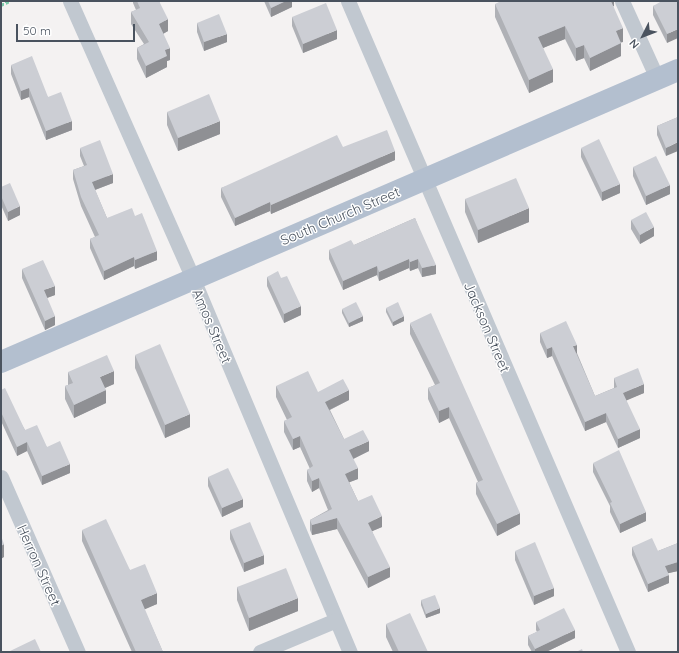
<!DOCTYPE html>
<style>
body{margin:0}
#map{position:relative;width:679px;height:653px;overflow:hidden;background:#f4f2f2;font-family:Quicksand,sans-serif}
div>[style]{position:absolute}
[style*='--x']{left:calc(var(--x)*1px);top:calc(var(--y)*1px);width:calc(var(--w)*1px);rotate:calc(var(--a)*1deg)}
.path>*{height:2.5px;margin-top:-1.25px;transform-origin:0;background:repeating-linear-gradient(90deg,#7dcbab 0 3px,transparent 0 5px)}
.minor>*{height:15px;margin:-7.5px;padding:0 7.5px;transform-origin:7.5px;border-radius:7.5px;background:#c1c8d0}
.primary>*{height:22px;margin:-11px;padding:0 11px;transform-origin:11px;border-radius:11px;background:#b3bfcf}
.wall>*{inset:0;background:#afb1b6}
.shaded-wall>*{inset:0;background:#8f9094}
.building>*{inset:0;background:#ccced4}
span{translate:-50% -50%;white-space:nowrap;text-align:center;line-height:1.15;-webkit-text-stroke:3px #fff;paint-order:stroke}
.street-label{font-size:14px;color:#4a535f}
.frame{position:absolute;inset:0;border:2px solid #4a535f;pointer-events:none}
.north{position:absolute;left:623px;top:16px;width:40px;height:40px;-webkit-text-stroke:3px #fff;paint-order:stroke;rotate:228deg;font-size:11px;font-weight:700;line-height:16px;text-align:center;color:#4a535f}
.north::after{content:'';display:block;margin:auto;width:14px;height:18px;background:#4a535f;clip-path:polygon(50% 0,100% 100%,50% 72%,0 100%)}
.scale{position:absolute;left:16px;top:24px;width:119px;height:18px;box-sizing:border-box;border:2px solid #4a535f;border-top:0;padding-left:5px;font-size:12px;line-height:14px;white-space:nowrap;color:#4a535f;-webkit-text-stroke:3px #fff;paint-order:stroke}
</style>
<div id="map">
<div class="path">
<i style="--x:1;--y:5;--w:10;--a:-24"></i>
</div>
<div class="minor">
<i style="--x:70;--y:1;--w:304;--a:66.1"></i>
<i style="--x:193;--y:279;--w:405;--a:67.2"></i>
<i style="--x:348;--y:1;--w:709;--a:66.73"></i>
<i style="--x:622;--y:1;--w:85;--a:65.6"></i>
<i style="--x:1;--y:477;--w:191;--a:66.3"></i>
<i style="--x:260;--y:652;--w:82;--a:-22.8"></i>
</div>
<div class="primary">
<i style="--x:1;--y:362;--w:737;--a:-23.33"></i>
</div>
<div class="wall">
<i style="clip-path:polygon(133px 1px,159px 1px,168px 31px,163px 34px,170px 60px,167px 61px,167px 67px,146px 78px,137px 59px,137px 48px,144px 44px,131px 24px,131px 12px,136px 10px,133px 3px)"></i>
<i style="clip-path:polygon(264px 1px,292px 1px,292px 7px,271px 17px)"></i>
<i style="clip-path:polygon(614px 1px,614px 6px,613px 6px,623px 42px,621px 42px,621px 56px,590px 71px,584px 58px,576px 61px,565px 39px,543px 48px,553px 82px,529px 93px,495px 17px,495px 4px)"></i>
<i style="clip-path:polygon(678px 1px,667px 43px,653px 15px,653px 6px)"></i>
<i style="clip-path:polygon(292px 17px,337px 39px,303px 53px,292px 26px)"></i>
<i style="clip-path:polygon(197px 23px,227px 42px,204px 51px,197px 32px)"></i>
<i style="clip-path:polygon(11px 65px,48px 97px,72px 130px,46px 140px,29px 97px,21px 100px,11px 74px)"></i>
<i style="clip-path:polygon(167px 112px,220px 134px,178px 151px,167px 125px)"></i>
<i style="clip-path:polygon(678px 117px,666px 156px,657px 135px,657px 126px)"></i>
<i style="clip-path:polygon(343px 147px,395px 160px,271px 214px,270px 211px,235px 226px,221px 197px,221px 188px)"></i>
<i style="clip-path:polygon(80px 148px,113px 183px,95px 190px,107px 218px,135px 216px,157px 260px,135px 269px,134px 266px,104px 280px,90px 248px,90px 239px,95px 237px,81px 206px,73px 179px,73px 170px,84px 166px,80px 156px)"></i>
<i style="clip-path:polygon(581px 148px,620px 193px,602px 201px,581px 157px)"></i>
<i style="clip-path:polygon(633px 167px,670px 194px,646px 205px,633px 176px)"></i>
<i style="clip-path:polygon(1px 187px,20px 215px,8px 221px,1px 205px)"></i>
<i style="clip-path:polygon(465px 199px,529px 222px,478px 243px,465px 212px)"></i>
<i style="clip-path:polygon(415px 218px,436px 274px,422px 277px,418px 268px,410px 271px,409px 268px,379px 281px,377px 275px,343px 290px,329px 259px,329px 250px,354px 245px)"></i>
<i style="clip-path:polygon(631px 220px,654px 236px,640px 244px,631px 229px)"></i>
<i style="clip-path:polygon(22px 269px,55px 295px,47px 298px,55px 325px,45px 330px,22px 278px)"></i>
<i style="clip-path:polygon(267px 277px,281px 278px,301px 315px,284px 323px,267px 286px)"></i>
<i style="clip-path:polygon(386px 308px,404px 321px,393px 326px,386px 312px)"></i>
<i style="clip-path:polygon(342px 309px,363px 321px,349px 327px,342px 313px)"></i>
<i style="clip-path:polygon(410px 323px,520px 524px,497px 536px,476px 494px,476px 483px,478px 482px,449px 418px,439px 423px,428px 399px,428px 388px,435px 385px,410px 334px)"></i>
<i style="clip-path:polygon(540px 333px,577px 353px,595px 396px,614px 388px,614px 378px,644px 393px,626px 400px,640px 438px,618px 448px,606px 422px,585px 431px,552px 356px,547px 358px,540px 342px)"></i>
<i style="clip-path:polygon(135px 355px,190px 427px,165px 438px,135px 368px)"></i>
<i style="clip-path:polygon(68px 372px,114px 384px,105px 388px,106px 403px,74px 418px,65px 399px,65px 386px,68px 385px)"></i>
<i style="clip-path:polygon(276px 386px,349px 400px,330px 410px,344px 439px,369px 451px,353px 459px,358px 479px,349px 482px,358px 501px,382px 527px,372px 531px,390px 577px,368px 588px,337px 529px,312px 535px,310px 530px,310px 520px,328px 510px,319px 488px,312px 492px,307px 481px,307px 470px,310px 469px,300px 447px,293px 450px,284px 432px,284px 421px,287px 420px,276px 397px)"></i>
<i style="clip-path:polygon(1px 390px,25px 430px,47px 447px,70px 473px,42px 485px,27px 451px,17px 456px,1px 421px)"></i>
<i style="clip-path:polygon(593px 463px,646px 521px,620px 533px,610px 512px,610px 506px,593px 472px)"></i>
<i style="clip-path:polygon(208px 477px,243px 507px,222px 517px,208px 486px)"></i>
<i style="clip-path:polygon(82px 530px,130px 570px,157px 604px,144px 609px,163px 652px,132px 652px,82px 541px)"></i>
<i style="clip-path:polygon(230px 530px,264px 564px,244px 572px,230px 539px)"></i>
<i style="clip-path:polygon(678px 543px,678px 571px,668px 573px,669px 583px,648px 592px,632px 555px,632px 547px,658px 551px)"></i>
<i style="clip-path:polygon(515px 551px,554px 596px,534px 605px,515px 560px)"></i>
<i style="clip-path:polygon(237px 587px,298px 611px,249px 631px,237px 600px)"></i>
<i style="clip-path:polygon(421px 600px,440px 613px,426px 618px,421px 605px)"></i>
<i style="clip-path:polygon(536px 622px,575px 638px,546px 652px,532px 652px,528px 645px,528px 636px,537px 632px,536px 630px)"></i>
<i style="clip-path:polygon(386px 624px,428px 652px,393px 652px,386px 637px)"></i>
</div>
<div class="shaded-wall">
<i style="clip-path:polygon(286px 1px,292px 1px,292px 7px,271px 17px,271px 8px)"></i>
<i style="clip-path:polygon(608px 1px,614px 1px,614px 6px,608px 8px)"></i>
<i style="clip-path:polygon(168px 19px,168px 31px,159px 36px,159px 24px)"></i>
<i style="clip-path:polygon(565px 26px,565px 39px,538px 50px,538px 37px)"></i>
<i style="clip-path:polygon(623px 28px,623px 42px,616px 44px,616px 31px)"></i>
<i style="clip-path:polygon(678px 29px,678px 38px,667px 43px,667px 34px)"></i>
<i style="clip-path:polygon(337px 30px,337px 39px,303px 53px,303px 44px)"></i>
<i style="clip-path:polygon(227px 34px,227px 42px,204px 51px,204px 42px)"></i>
<i style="clip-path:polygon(621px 43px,621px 56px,590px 71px,590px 58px)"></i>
<i style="clip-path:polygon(584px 45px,584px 58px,576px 61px,576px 48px)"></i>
<i style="clip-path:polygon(170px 48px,170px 60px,167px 61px,167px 67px,146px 78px,146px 66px,165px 50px)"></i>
<i style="clip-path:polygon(553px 69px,553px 82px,529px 93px,529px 80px)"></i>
<i style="clip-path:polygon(29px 88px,29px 97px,21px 100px,21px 91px)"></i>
<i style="clip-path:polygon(72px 121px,72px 130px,46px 140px,46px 131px)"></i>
<i style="clip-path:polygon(220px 121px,220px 134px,178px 151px,178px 138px)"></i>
<i style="clip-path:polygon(678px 142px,678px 151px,666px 156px,666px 148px)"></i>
<i style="clip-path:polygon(395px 151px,395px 160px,271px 214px,271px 205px)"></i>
<i style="clip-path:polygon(113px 174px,113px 183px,92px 191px,92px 182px)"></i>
<i style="clip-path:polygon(620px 184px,620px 193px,602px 201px,602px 192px)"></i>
<i style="clip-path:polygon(670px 185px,670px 194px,646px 205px,646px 196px)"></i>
<i style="clip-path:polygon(270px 202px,270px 211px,235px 226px,235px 218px)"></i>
<i style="clip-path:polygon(20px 206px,20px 215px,8px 221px,8px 212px)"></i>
<i style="clip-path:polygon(529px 208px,529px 222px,478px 243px,478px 230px)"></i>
<i style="clip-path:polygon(654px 227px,654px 236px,640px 244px,640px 235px)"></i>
<i style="clip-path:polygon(157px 251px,157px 260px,135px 269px,135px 260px)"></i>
<i style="clip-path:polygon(134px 257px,134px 266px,104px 280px,104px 271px)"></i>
<i style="clip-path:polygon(409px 259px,409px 268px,379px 281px,379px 272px)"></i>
<i style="clip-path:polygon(418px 259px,418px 268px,410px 271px,410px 262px)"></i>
<i style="clip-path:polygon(436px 265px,436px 274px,422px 277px,422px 268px)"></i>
<i style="clip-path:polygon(377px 266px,377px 275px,343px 290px,343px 281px)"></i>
<i style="clip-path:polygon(55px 286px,55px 295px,44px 299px,44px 290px)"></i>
<i style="clip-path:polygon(301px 306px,301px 315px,284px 323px,284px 314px)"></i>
<i style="clip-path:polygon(55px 316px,55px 325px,45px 330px,45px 321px)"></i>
<i style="clip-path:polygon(363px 316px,363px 321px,349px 327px,349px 323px)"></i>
<i style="clip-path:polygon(404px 316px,404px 321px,393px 326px,393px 322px)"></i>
<i style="clip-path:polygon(577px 345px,577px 353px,573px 355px,573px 346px)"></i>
<i style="clip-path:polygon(552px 347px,552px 356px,547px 358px,547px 349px)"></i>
<i style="clip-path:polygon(114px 371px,114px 384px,100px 390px,100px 377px)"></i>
<i style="clip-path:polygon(644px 384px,644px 393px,623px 402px,623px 393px)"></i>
<i style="clip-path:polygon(106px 390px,106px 403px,74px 418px,74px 405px)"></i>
<i style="clip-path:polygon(349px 390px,349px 400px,325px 412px,325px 402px)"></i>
<i style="clip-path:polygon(449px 407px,449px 418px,439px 423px,439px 411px)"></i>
<i style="clip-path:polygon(606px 413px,606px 422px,585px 431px,585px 422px)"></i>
<i style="clip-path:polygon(190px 414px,190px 427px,165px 438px,165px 425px)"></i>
<i style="clip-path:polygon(640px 429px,640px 438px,618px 448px,618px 439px)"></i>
<i style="clip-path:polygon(300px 436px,300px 447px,293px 450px,293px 439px)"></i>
<i style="clip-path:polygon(369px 441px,369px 451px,349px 461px,349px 450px)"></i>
<i style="clip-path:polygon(27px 442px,27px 451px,17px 456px,17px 447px)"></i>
<i style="clip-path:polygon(70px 464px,70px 473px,42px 485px,42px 476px)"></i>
<i style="clip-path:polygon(358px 468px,358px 479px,345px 484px,345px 474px)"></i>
<i style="clip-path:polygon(319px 478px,319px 488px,312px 492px,312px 481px)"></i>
<i style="clip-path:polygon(243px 499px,243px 507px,222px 517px,222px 508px)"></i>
<i style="clip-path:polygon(646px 512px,646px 521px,620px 533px,620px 524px)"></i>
<i style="clip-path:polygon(520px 513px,520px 524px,497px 536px,497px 524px)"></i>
<i style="clip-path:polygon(382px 516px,382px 527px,368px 533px,368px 523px)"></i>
<i style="clip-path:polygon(337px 518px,337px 529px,312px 535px,312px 525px)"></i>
<i style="clip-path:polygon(4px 544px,4px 557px,1px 559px,1px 546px)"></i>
<i style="clip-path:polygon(264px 555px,264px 564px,244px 572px,244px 563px)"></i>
<i style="clip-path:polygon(678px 562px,678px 571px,665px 574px,665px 566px)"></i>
<i style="clip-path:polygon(390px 567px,390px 577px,368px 588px,368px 577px)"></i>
<i style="clip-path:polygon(669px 575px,669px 583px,648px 592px,648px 584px)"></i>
<i style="clip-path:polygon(554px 588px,554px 596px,534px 605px,534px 596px)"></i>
<i style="clip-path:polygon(157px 593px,157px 604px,141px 611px,141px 600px)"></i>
<i style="clip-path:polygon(298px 598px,298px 611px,249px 631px,249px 618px)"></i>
<i style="clip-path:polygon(440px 608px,440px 613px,426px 618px,426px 614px)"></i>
<i style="clip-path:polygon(575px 630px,575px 638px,546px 652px,535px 652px,535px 649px)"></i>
</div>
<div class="building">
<i style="clip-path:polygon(137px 1px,159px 1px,168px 19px,159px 24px,170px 48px,165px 50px,167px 56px,146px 66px,137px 48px,149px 42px,131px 12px,140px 8px)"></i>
<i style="clip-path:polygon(268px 1px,286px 1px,271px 8px)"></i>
<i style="clip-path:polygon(501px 1px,611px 1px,623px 28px,616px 31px,621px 43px,590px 58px,584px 45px,576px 48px,565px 26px,538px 37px,553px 69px,529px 80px,495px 4px)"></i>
<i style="clip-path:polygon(662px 1px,678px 1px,678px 29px,667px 34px,653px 6px)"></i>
<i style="clip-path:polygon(326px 3px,337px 30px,303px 44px,292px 17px)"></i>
<i style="clip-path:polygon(219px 14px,227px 34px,204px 42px,197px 23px)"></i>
<i style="clip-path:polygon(32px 56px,48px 97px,61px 92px,72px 121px,46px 131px,29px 88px,21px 91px,11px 65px)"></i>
<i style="clip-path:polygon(209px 94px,220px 121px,178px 138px,167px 112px)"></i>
<i style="clip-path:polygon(678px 117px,678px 142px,666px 148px,657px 126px)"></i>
<i style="clip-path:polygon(387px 130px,395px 151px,271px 205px,270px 202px,235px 218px,221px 188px,337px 135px,343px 147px)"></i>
<i style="clip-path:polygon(599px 139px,620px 184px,602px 192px,581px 148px)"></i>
<i style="clip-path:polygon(100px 140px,113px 174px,92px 182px,107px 218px,132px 208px,135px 216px,142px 213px,157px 251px,135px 260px,134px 257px,104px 271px,90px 239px,99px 235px,81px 197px,73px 170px,87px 165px,80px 148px)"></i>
<i style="clip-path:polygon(656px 156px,670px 185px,646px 196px,633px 167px)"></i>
<i style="clip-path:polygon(516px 178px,529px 208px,478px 230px,465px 199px)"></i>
<i style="clip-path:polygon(10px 183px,20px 206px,8px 212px,1px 196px,1px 187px)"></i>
<i style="clip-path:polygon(646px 212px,654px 227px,640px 235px,631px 220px)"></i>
<i style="clip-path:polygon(415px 218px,436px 265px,422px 268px,418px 259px,410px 262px,409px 259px,379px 272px,377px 266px,343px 281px,329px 250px,351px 240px,354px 245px)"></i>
<i style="clip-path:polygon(43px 260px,55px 286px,44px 290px,55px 316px,45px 321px,22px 269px)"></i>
<i style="clip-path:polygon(278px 271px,281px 278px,287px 276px,301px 306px,284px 314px,267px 277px)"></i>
<i style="clip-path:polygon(356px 302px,363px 316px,349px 323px,342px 309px)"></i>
<i style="clip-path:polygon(398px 302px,404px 316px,393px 322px,386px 308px)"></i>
<i style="clip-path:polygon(431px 313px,520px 513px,497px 524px,476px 483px,483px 480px,449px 407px,439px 411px,428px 388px,440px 383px,410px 323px)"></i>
<i style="clip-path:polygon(566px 321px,577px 345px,573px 346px,595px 396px,617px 387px,614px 378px,638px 368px,644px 384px,623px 393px,640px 429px,618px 439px,606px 413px,585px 422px,552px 347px,547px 349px,540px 333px)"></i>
<i style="clip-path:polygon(160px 344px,190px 414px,165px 425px,135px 355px)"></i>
<i style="clip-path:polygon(107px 355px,114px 371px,100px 377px,106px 390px,74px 405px,65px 386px,73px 383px,68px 372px)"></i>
<i style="clip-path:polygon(308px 371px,318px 392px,343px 379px,349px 390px,325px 402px,344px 439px,363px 430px,369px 441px,349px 450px,358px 468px,345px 474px,358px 501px,372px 495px,382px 516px,368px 523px,390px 567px,368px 577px,337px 518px,312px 525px,310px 520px,332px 509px,319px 478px,312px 481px,307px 470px,313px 466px,300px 436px,293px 439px,284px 421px,292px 417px,276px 386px)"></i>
<i style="clip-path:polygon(5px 388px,25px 430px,37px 425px,47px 447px,60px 441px,70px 464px,42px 476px,27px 442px,17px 447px,1px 412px,1px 390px)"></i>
<i style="clip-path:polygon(619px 450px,646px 512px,620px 524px,610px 503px,612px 502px,593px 463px)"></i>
<i style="clip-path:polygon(228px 468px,243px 499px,222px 508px,208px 477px)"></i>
<i style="clip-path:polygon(106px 519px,130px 570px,145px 564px,157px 593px,141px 600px,163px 652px,136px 652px,82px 530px)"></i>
<i style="clip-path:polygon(250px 522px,264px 555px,244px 563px,230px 530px)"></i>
<i style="clip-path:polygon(1px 536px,4px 544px,1px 546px)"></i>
<i style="clip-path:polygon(652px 538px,658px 551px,678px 543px,678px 562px,665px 566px,669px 575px,648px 584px,632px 547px)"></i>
<i style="clip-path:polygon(535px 542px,554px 588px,534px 596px,515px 551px)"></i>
<i style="clip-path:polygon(286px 568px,298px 598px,249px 618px,237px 587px)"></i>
<i style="clip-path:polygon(435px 595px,440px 608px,426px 614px,421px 600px)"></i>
<i style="clip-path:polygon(564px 608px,575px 630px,535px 649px,528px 636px,540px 630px,536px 622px)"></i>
<i style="clip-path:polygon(410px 613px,428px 652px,399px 652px,386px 624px)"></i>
<i style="clip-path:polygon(35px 639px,41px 652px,8px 652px)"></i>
<i style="clip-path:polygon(582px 649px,583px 652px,576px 652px)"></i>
</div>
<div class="street-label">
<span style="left:340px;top:216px;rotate:-23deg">South Church Street</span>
<span style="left:212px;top:326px;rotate:67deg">Amos Street</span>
<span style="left:487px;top:327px;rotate:67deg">Jackson Street</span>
<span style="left:39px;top:565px;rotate:66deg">Herron Street</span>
</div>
<div class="frame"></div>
<div class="north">N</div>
<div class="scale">50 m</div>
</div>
